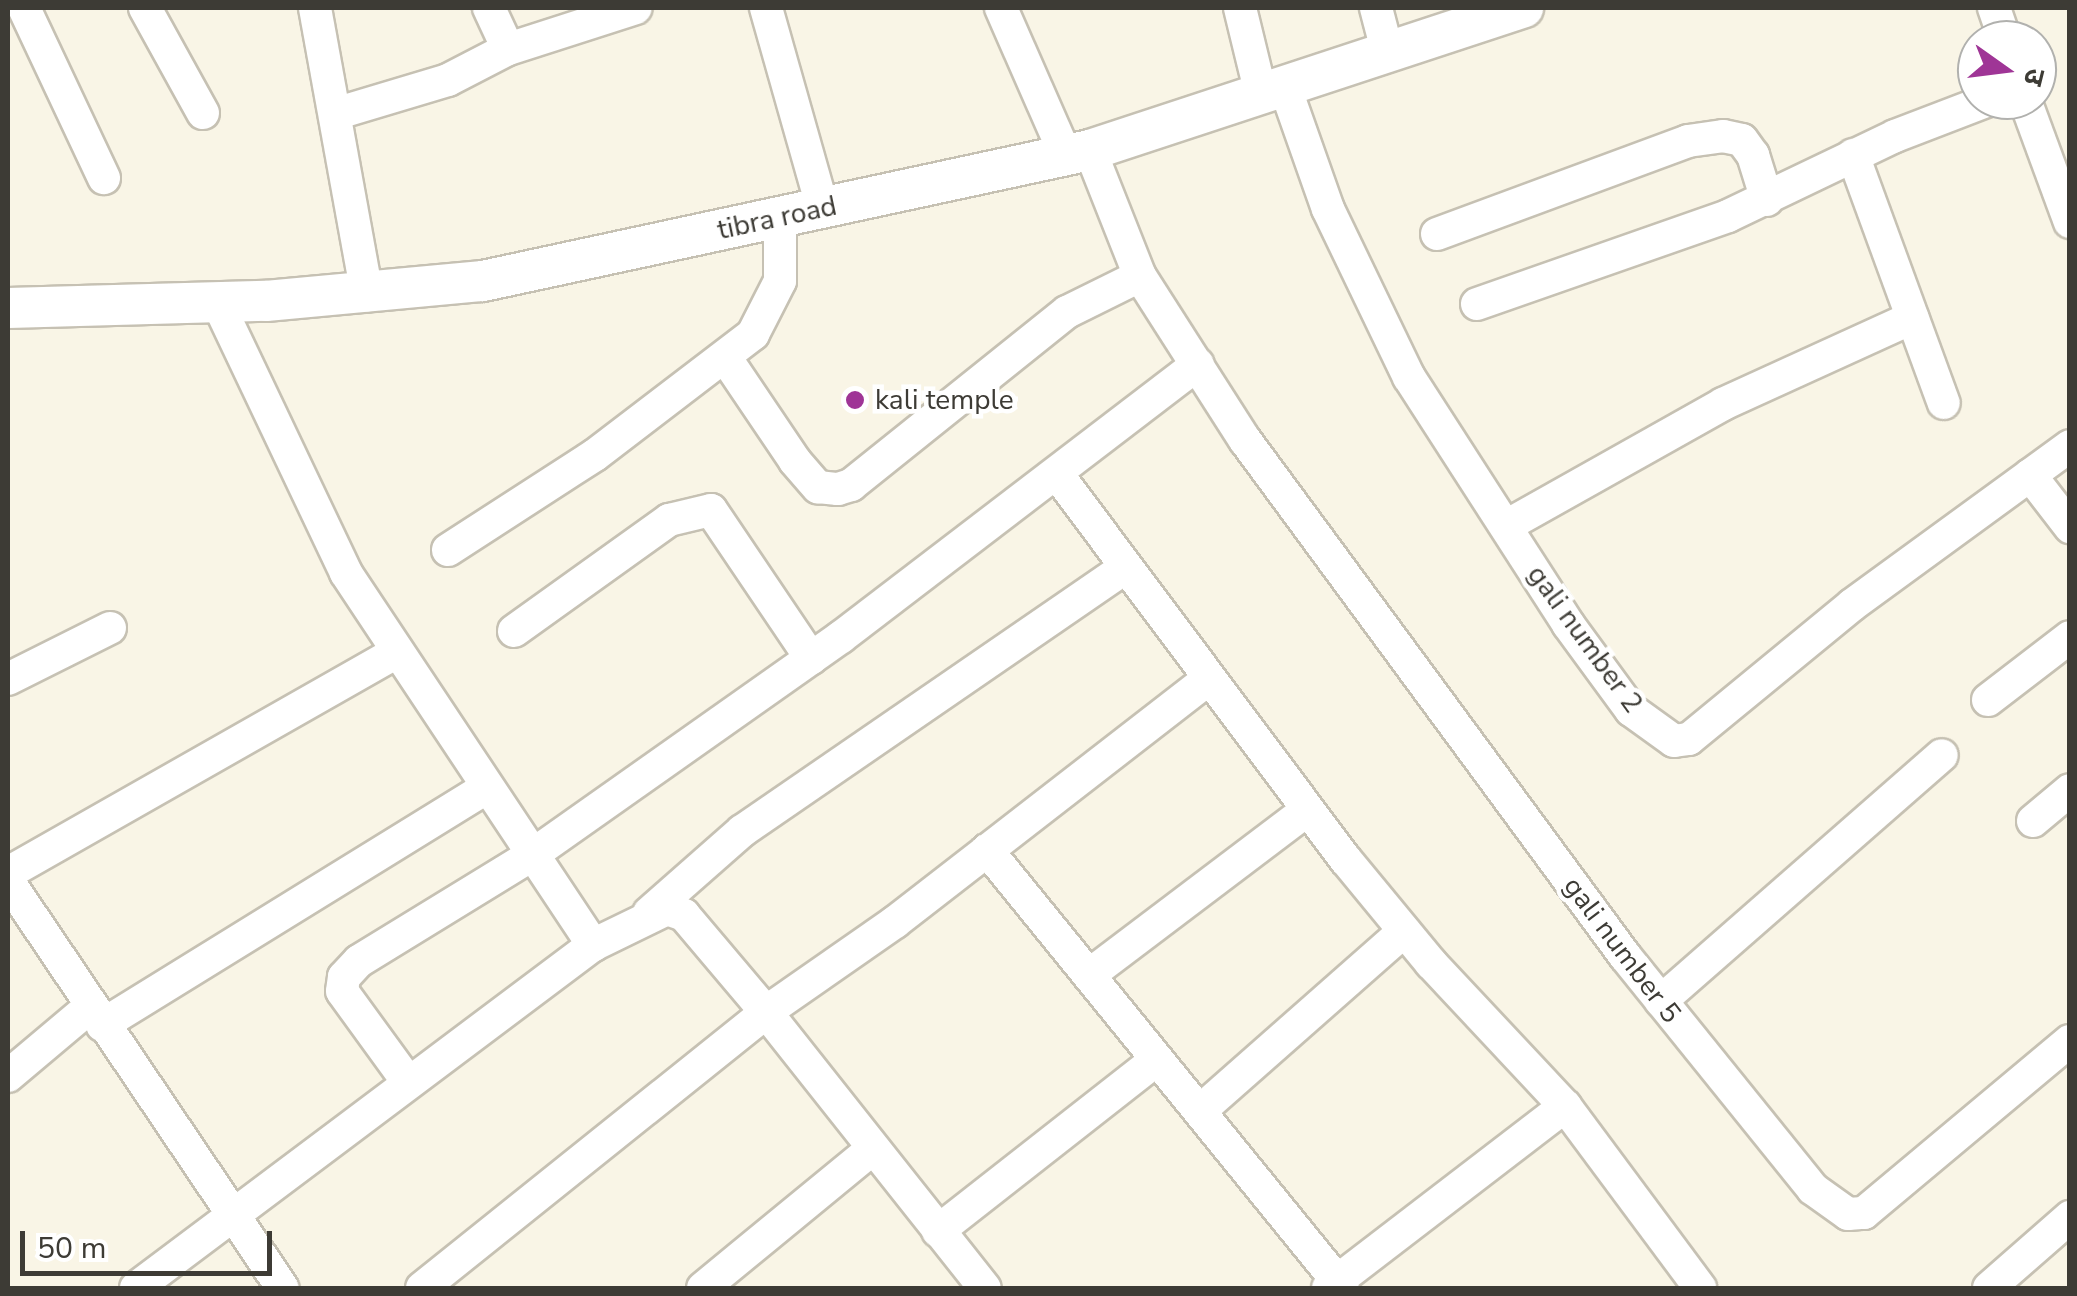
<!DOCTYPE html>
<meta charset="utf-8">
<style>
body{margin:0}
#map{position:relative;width:2077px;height:1296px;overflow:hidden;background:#f9f5e6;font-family:"Nunito Sans","Noto Sans Devanagari",sans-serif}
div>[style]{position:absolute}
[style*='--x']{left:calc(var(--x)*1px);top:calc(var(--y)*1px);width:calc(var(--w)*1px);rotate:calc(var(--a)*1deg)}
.roads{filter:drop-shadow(2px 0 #c6c1b3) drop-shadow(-2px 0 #c6c1b3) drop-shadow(0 2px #c6c1b3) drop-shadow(0 -2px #c6c1b3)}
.minor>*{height:32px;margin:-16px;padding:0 16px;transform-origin:16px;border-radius:16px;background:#fff}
.tertiary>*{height:40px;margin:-20px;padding:0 20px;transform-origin:20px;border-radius:20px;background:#fff}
.dots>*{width:28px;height:28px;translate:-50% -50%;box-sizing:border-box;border:5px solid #fff;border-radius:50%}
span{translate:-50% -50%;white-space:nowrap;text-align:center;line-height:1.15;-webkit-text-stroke:9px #fff;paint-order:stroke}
.street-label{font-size:28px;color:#3d3b35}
.poi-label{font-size:28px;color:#3d3b35}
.left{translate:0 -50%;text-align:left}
.frame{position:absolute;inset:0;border:10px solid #3d3b35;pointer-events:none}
.north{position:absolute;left:1957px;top:20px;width:100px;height:100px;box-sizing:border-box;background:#fff;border:2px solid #b1b1ae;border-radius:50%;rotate:104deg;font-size:28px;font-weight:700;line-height:40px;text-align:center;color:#3d3b35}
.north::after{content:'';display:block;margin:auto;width:35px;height:45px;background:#9f3596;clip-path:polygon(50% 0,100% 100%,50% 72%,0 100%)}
.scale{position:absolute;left:20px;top:1231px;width:252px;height:45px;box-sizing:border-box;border:5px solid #3d3b35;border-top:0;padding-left:12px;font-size:30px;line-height:35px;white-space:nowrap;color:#3d3b35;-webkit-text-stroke:8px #fff;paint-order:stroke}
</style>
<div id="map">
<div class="roads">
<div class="minor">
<i style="--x:24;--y:8;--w:188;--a:64.8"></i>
<i style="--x:145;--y:8;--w:120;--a:61.1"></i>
<i style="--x:315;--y:8;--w:292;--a:79.7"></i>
<i style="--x:489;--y:8;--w:45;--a:65.1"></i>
<i style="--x:766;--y:8;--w:209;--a:74.2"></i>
<i style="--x:1001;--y:8;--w:159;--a:66.3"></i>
<i style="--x:1240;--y:8;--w:89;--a:76.3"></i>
<i style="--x:1376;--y:8;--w:48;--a:75.4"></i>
<i style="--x:1994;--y:8;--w:34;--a:71"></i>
<i style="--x:1285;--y:87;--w:129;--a:70.6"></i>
<i style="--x:1328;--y:209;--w:187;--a:64.3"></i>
<i style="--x:1409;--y:377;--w:294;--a:57.2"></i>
<i style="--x:1568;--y:624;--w:107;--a:53.8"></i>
<i style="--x:1631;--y:710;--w:53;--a:35.8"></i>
<i style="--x:1674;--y:741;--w:15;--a:-8"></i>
<i style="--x:1689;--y:739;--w:211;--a:-39.4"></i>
<i style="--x:1852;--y:605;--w:270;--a:-36.1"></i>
<i style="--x:2025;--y:100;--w:130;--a:69.8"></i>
<i style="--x:338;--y:113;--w:115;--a:-16.7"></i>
<i style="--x:448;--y:80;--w:68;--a:-27.3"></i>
<i style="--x:508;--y:49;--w:134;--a:-17.8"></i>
<i style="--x:1090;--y:150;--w:136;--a:68.4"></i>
<i style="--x:1140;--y:276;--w:195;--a:57.4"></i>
<i style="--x:1245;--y:440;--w:641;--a:53.63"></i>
<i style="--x:1625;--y:956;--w:299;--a:51.1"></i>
<i style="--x:1813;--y:1189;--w:43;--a:35.5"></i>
<i style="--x:1848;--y:1214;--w:16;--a:-4"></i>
<i style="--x:1864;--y:1213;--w:268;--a:-39.9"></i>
<i style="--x:1853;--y:155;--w:264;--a:69.9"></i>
<i style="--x:1437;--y:234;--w:268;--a:-20.3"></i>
<i style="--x:1688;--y:141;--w:35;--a:-8"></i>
<i style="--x:1723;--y:136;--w:19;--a:12"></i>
<i style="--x:1742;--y:140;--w:19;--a:54"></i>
<i style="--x:1753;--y:155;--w:47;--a:72.7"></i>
<i style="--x:217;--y:301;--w:301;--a:64.6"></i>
<i style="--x:346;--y:573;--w:447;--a:56.4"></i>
<i style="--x:1477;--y:304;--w:266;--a:-19.3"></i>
<i style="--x:1728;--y:216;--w:185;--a:-25.6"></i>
<i style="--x:1895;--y:136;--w:101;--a:-21"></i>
<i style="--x:727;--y:360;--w:122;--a:56"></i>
<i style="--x:795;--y:461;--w:35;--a:49"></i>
<i style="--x:818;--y:487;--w:20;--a:6"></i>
<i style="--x:838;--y:489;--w:14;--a:-17"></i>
<i style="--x:851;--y:485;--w:277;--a:-38.7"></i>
<i style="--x:1067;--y:312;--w:81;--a:-26.3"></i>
<i style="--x:1057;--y:474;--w:482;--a:53.2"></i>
<i style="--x:1346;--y:860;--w:134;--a:50.5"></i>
<i style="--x:1431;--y:963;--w:196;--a:46.9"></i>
<i style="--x:1565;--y:1106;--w:227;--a:53.4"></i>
<i style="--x:2030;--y:475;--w:66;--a:52.4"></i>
<i style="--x:1506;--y:526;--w:249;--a:-29.3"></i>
<i style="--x:1723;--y:404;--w:208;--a:-24.5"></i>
<i style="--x:448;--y:550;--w:175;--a:-32.9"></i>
<i style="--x:595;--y:455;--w:199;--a:-37.4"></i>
<i style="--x:753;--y:334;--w:59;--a:-63"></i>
<i style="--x:780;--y:281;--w:63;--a:-90"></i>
<i style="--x:514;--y:631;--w:191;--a:-35.6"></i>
<i style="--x:669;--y:520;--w:43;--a:-13.4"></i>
<i style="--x:711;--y:510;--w:179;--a:56"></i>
<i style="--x:8;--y:679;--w:114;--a:-26.6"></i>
<i style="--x:1988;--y:700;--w:103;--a:-37.5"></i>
<i style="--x:2033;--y:821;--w:48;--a:-40"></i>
<i style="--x:987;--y:850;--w:564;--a:50.9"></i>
<i style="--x:8;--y:873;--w:446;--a:-29.6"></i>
<i style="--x:8;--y:881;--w:491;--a:56"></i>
<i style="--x:649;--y:913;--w:124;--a:-41.4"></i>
<i style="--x:742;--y:831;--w:464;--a:-34.5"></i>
<i style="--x:1089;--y:975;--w:273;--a:-37.1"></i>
<i style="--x:1661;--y:1001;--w:373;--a:-41.2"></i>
<i style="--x:102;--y:1025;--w:451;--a:-31.7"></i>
<i style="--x:8;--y:1076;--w:107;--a:-40.1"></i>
<i style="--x:408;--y:1082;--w:112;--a:-126"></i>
<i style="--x:342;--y:991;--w:14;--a:-82"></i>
<i style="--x:344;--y:977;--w:22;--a:-47"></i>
<i style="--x:359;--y:961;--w:203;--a:-31.5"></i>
<i style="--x:532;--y:855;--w:378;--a:-35.2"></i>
<i style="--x:841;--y:637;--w:449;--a:-37.4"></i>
<i style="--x:1200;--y:1111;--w:272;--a:-41.4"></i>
<i style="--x:938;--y:1231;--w:278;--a:-38.1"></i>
<i style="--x:136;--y:1288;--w:571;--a:-36.89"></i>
<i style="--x:593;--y:945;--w:82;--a:-25.9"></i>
<i style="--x:667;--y:909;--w:18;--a:19"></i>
<i style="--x:684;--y:915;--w:127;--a:49.8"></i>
<i style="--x:766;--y:1012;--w:352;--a:51.6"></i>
<i style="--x:422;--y:1288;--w:441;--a:-38.7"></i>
<i style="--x:766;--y:1012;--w:157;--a:-34.9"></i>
<i style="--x:895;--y:922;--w:393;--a:-37.8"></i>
<i style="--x:703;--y:1288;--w:219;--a:-39.4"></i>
<i style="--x:1328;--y:1288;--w:299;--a:-37.5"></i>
<i style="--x:1989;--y:1288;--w:108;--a:-41.2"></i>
</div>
<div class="tertiary">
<i style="--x:8;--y:308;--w:258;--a:-1.6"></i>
<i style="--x:266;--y:301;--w:218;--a:-5.3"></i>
<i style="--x:483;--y:281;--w:621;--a:-12.18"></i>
<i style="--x:1090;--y:150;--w:456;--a:-18.2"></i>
</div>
</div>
<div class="dots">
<i style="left:855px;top:400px;background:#9f3596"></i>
</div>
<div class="street-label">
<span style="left:777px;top:218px;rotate:-12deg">tibra road</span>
<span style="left:1585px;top:639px;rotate:54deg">gali number 2</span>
<span style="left:1622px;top:950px;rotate:53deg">gali number 5</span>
</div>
<div class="poi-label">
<span class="left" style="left:875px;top:400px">kali temple</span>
</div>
<div class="frame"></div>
<div class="north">उ</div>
<div class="scale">50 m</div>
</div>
